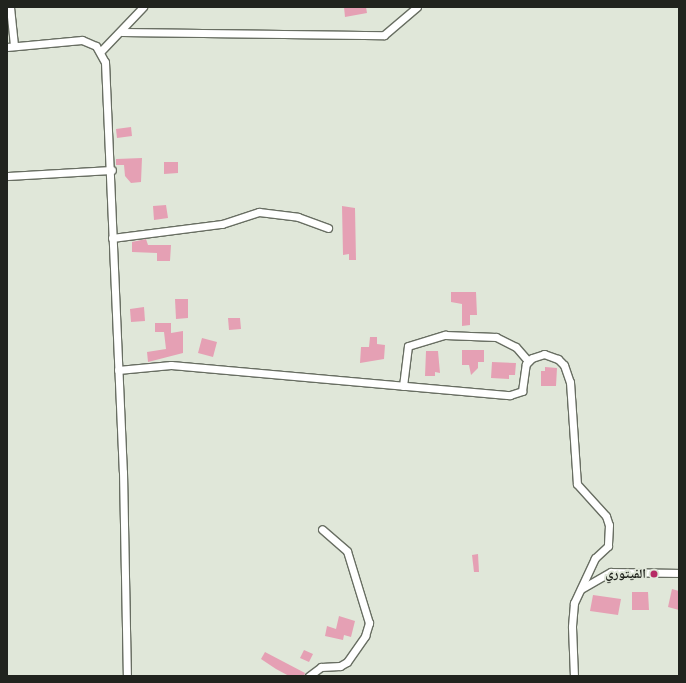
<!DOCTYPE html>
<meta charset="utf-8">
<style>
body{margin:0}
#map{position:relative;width:686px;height:683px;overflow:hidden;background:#e0e7d9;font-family:"Source Sans 3","Noto Naskh Arabic",sans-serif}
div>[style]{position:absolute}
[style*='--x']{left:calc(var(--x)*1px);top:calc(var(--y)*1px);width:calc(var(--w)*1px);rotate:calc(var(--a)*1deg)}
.building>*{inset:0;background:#e5a0b4}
.roads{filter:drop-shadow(1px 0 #686e62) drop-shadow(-1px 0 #686e62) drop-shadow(0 1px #686e62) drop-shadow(0 -1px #686e62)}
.minor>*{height:7px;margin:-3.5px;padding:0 3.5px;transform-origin:3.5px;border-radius:3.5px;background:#fff}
.dots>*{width:11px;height:11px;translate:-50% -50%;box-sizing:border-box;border:2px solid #e0e7d9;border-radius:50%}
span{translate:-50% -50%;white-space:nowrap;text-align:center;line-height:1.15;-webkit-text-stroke:4px #e0e7d9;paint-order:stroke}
.poi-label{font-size:13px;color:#21241e;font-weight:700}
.right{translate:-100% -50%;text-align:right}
.frame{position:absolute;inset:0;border:8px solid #21241e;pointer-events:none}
</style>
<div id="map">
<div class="building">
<i style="clip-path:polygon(344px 7px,366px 7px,367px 13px,345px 17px)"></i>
<i style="clip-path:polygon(131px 127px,132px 136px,117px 138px,116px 129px)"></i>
<i style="clip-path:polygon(142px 158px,141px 182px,131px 183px,125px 176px,124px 165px,116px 165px,116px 159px)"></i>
<i style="clip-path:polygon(164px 162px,178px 162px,178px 173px,164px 174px)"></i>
<i style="clip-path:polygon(166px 205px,168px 218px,154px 220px,153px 206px)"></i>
<i style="clip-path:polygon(342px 206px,355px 208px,356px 260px,349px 260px,349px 254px,343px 255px)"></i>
<i style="clip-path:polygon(146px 239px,148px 245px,171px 245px,170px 261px,157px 261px,157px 253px,132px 252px,132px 242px)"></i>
<i style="clip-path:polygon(451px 292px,476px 292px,477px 315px,470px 315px,470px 325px,462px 326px,462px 304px,451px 302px)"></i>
<i style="clip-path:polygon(175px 299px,188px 299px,188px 318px,176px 319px)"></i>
<i style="clip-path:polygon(144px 307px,145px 321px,131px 322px,130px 309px)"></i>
<i style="clip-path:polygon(228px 318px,240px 318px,241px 329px,229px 330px)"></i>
<i style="clip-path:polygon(155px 323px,171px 323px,171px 333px,183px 331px,183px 353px,148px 362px,147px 352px,166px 349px,164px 332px,155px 332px)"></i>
<i style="clip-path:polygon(370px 337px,377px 337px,377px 344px,385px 345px,384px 359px,360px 363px,361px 347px,369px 347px)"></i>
<i style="clip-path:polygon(202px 338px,217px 342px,213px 357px,198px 353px)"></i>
<i style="clip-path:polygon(462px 350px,484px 350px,484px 362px,478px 362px,478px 368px,471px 375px,469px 365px,462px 365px)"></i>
<i style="clip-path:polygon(426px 351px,438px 351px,440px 373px,435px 372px,435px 376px,425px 376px)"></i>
<i style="clip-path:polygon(492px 362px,516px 363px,515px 375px,509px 375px,509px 379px,491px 378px)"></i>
<i style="clip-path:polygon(545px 367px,557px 368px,556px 386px,541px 386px,541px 371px,545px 371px)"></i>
<i style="clip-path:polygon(478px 554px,479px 572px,474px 572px,472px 555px)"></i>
<i style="clip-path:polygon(672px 589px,679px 591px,679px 610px,668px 607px)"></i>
<i style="clip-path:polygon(632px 592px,648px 592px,649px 610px,632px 610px)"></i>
<i style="clip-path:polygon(593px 595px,621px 599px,618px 615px,590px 611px)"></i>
<i style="clip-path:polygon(339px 616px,355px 621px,351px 637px,344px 635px,343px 640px,325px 636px,327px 626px,336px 629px)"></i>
<i style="clip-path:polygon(304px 650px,313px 654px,309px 662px,300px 658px)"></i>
<i style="clip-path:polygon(265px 652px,305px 673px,304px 676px,289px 676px,276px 669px,261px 659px)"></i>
</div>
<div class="roads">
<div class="minor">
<i style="--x:10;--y:7;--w:39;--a:84"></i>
<i style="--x:122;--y:32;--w:262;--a:0.7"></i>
<i style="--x:384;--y:35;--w:43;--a:-40.3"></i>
<i style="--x:7;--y:47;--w:75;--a:-5.3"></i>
<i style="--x:82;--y:40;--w:15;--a:23"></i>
<i style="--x:96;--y:46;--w:18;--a:61"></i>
<i style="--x:105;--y:62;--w:410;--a:87.5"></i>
<i style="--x:123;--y:472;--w:204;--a:88.9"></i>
<i style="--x:101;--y:51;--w:61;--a:-46.3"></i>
<i style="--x:7;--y:176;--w:105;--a:-3.3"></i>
<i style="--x:112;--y:238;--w:111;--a:-7.3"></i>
<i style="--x:222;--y:224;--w:39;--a:-18"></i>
<i style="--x:259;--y:212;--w:39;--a:7"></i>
<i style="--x:298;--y:217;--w:32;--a:20"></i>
<i style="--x:118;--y:370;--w:53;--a:-5.4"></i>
<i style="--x:171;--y:365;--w:340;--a:5.1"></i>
<i style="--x:510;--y:395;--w:13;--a:-18"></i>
<i style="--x:522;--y:391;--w:27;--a:-82"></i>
<i style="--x:526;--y:364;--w:8;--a:-45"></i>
<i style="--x:532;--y:358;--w:13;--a:-18"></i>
<i style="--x:544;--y:354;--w:15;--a:20"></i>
<i style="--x:558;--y:359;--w:8;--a:45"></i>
<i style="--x:564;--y:365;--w:18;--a:71"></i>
<i style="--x:570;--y:382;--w:102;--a:86.1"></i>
<i style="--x:577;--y:484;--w:43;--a:47.8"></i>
<i style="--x:606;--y:516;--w:9;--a:72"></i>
<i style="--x:609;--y:525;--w:21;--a:93"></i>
<i style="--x:608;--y:546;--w:18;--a:137"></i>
<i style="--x:595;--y:558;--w:50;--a:115"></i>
<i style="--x:574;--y:603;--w:24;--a:95"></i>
<i style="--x:572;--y:627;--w:49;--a:87.7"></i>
<i style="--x:403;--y:386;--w:40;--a:-82.9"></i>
<i style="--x:408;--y:346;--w:39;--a:-17"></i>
<i style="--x:445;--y:335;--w:51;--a:2.2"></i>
<i style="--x:496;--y:337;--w:22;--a:27"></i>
<i style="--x:516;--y:347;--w:18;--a:49"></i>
<i style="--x:581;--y:589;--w:34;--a:-30"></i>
<i style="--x:611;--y:572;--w:68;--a:0.8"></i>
<i style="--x:309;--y:676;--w:15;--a:-37"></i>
<i style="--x:321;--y:667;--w:19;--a:-3"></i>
<i style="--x:340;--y:666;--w:8;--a:-30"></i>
<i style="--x:347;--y:662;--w:32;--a:-55"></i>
<i style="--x:365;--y:636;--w:14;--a:-73"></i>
<i style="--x:369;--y:623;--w:75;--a:-107"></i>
<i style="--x:347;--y:551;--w:33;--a:-139"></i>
</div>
</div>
<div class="dots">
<i style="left:654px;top:574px;background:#b62b65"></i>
</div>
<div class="poi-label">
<span class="right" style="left:646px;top:574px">الفيتوري</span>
</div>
<div class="frame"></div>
</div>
